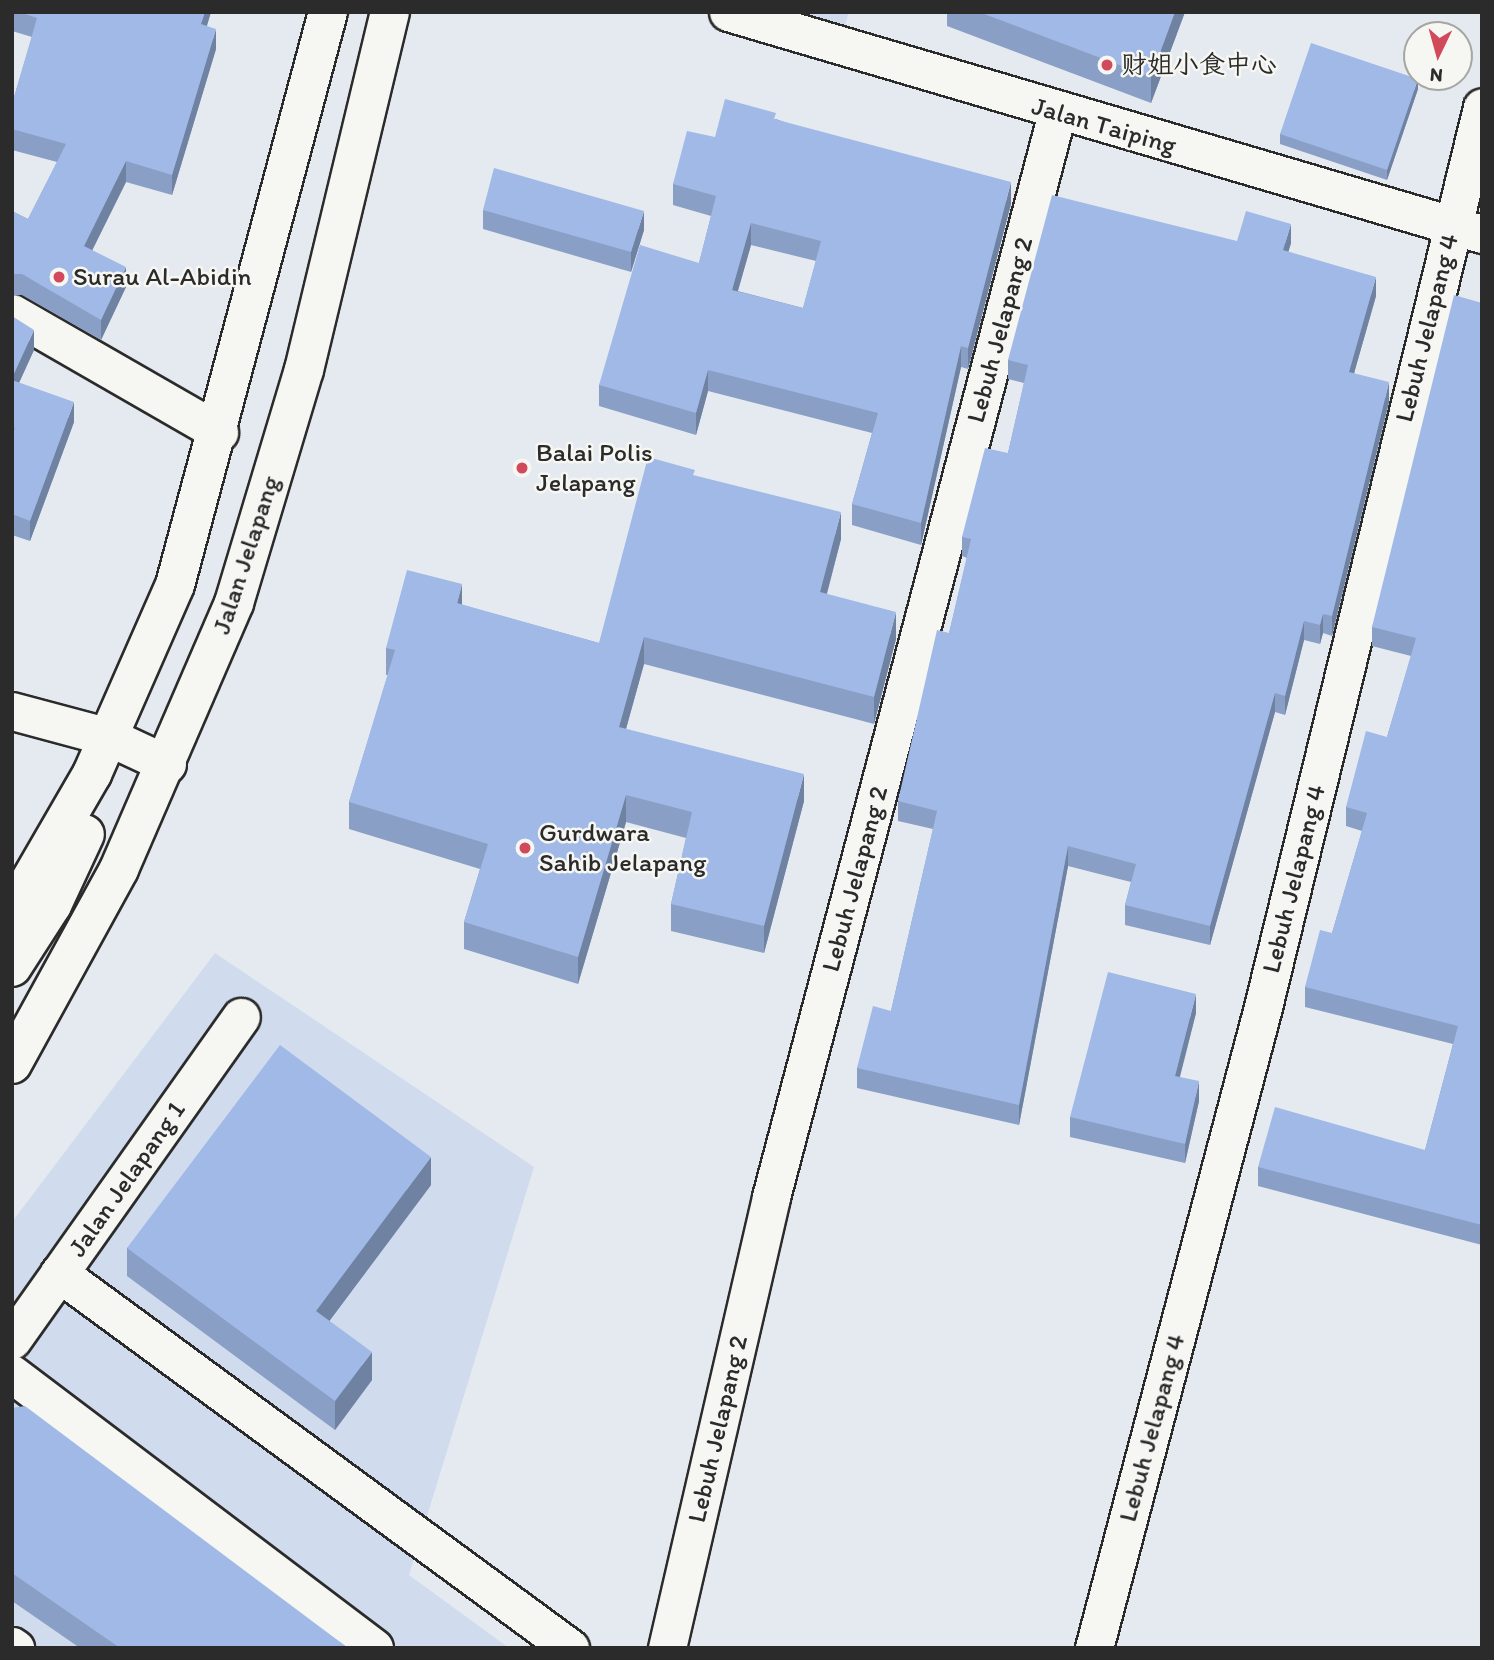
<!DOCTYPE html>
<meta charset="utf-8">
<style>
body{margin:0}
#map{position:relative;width:1494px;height:1660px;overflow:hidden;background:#e5eaf0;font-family:Itim,"LXGW WenKai TC",sans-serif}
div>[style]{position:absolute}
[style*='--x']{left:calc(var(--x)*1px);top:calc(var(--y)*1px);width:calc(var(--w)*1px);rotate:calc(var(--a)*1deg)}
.built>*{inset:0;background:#d0dbed}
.roads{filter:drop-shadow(2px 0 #2b2b2b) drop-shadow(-2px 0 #2b2b2b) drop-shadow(0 2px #2b2b2b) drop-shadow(0 -2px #2b2b2b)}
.street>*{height:37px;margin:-18.5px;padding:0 18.5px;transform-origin:18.5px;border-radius:18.5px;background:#f6f6f2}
.primary>*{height:38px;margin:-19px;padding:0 19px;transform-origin:19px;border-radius:19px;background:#f6f6f2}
.wall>*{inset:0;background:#8a9fc6}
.shaded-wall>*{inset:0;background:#7082a1}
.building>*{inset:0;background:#a0b9e6}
.dots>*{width:19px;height:19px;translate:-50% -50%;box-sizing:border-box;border:4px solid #f6f6f2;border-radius:50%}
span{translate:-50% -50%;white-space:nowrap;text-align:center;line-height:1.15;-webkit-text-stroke:5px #f6f6f2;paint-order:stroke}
.poi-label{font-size:26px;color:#2b2b2b}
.left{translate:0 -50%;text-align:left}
.street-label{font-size:26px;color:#2b2b2b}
.frame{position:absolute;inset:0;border:14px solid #2b2b2b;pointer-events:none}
.north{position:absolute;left:1403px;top:21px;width:70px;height:70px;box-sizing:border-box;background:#f6f6f2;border:2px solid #a5a5a2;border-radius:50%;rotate:185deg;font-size:19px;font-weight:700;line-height:28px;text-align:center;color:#2b2b2b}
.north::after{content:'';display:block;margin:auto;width:24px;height:32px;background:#d1495b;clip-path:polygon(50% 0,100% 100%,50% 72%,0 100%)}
</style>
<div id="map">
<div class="built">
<i style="clip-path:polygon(786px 12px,849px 12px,843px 32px)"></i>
<i style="clip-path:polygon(215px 953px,534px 1167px,409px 1575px,509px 1648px,12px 1648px,12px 1222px)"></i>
</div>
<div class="roads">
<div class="street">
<i style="--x:728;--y:12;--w:786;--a:16.41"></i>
<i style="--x:12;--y:313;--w:239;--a:29.9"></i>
<i style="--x:12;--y:711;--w:100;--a:15"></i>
<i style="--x:109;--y:737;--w:64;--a:25"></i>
<i style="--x:59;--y:1273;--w:634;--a:36.27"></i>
<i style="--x:12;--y:1340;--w:396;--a:-54.7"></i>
<i style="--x:12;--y:1374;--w:454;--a:37.1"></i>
<i style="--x:12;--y:1646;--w:4;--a:34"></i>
<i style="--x:667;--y:1648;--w:463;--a:-77"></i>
<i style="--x:771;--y:1197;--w:1121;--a:-75.22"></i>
<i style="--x:1094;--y:1648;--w:663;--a:-75.23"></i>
<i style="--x:1263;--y:1007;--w:926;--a:-76.32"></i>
</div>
<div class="primary">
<i style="--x:12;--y:912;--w:160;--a:-59.9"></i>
<i style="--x:92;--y:774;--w:206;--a:-66.3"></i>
<i style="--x:175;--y:585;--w:593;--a:-75.05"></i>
<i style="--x:12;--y:967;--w:74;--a:-57.2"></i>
<i style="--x:52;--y:905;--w:78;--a:-65.1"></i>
<i style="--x:12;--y:1064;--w:222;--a:-61.2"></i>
<i style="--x:119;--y:869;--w:290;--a:-66.6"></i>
<i style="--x:234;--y:603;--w:243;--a:-73.3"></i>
<i style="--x:304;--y:370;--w:368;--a:-76.5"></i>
</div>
</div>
<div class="wall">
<i style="clip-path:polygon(12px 12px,211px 12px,207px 26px,216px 49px,172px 195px,126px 182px,92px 250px,126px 287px,101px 340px,22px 295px,12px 295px,12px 211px,28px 219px,57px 162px,12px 150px,12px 104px,32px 37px,12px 31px)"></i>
<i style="clip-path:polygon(947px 12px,1185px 12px,1151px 103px,947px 26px)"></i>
<i style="clip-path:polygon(1418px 89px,1387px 180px,1280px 144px,1280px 134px)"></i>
<i style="clip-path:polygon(evenodd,776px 119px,1011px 204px,968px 369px,961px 367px,921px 545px,852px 525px,852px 504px,872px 433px,708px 391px,696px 435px,599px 406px,599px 385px,699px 263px,711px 216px,673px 205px,673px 184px,715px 137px,776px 119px,751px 245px,816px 261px,803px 308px,738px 291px,751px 245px)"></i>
<i style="clip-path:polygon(483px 210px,644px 230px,631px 272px,483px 229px)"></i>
<i style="clip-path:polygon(1237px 241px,1291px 243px,1288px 252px,1376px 296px,1354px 373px,1389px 402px,1332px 636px,1323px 633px,1320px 644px,1304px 640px,1285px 715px,1275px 712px,1210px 945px,1125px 925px,1125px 905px,1131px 882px,1068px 866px,1019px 1125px,857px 1088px,857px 1068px,891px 1011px,933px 829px,898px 821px,898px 801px,949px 633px,967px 558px,962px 556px,962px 537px,1008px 453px,1024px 383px,1008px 379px,1008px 360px)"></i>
<i style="clip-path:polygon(1482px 303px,1482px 1245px,1258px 1186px,1258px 1167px,1425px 1150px,1453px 1044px,1305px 1007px,1305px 987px,1332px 933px,1362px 831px,1346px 826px,1346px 807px,1387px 737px,1411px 656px,1372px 646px,1372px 627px)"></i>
<i style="clip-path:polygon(12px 316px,34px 350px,19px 383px,74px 422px,30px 541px,12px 535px)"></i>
<i style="clip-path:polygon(695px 476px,841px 539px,827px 594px,896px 639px,874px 724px,644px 664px,626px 729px,804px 801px,764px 953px,671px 931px,671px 904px,686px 838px,626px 822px,578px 984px,464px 949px,464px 922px,480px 869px,349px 829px,349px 802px,388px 675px,386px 675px,386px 648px,462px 605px,599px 643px)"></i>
<i style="clip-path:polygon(1196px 1013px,1180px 1077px,1199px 1101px,1185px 1163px,1070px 1137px,1070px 1117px)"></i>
<i style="clip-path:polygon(431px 1185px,329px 1321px,372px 1380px,335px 1430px,127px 1276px,127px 1248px)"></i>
<i style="clip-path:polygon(12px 1408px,348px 1648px,80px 1648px,12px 1601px)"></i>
</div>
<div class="shaded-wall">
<i style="clip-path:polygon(205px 12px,211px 12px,201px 44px,201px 24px)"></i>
<i style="clip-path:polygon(1175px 12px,1185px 12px,1151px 103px,1151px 77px)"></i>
<i style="clip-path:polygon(216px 29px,216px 49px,172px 195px,172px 175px)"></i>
<i style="clip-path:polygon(1418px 79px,1418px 89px,1387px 180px,1387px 170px)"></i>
<i style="clip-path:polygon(126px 161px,126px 182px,84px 267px,84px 246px)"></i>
<i style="clip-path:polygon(1011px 182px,1011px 204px,968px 369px,968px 348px)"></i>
<i style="clip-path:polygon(644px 211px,644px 230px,631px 272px,631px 252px)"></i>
<i style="clip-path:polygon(751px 223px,751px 245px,732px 311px,732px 290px)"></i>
<i style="clip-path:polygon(1291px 224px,1291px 243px,1283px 270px,1283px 250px)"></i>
<i style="clip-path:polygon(126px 267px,126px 287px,101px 340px,101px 320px)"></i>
<i style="clip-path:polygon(1376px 277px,1376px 296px,1349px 391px,1349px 372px)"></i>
<i style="clip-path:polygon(34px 330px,34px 350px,12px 398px,12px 378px)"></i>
<i style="clip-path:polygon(961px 346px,961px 367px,921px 545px,921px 523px)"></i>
<i style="clip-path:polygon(708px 370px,708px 391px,696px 435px,696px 413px)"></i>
<i style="clip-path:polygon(1389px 382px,1389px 402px,1332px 636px,1332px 616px)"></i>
<i style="clip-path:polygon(74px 402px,74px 422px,30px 541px,30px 521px)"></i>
<i style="clip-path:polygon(841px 512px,841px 539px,820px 619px,820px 592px)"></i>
<i style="clip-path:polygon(462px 584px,462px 611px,457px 603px)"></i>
<i style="clip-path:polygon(896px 612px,896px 639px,874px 724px,874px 697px)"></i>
<i style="clip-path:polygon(1323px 614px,1323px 633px,1320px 644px,1320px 625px)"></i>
<i style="clip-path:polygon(1304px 621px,1304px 640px,1285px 715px,1285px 696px)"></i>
<i style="clip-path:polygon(644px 637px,644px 664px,619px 754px,619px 727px)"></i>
<i style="clip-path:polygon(1275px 693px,1275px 712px,1210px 945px,1210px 926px)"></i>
<i style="clip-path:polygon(804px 774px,804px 801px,764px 953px,764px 926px)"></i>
<i style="clip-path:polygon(626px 795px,626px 822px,578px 984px,578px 957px)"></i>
<i style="clip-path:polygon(1068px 846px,1068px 866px,1019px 1125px,1019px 1105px)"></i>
<i style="clip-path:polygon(1196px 994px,1196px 1013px,1175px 1095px,1175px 1076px)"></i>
<i style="clip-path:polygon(1199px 1081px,1199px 1101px,1185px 1163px,1185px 1144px)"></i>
<i style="clip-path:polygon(431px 1157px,431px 1185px,316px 1339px,316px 1311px)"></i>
<i style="clip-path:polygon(372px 1352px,372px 1380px,335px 1430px,335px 1401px)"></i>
</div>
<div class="building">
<i style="clip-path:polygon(19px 12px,205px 12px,201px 24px,216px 29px,172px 175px,126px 161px,84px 246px,126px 267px,101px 320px,22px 274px,12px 274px,12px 211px,28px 219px,66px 144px,12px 129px,12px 104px,37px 18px)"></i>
<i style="clip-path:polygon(979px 12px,1175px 12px,1151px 77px)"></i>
<i style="clip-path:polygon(1311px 43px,1418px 79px,1387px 170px,1280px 134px)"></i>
<i style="clip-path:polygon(evenodd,725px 99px,776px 113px,774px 119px,1011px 182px,968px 348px,961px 346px,921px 523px,852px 504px,878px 413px,708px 370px,696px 413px,599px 385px,640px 245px,699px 263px,716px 196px,673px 184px,687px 131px,715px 137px,725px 99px,751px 223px,821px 241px,803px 308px,732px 290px,751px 223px)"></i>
<i style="clip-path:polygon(494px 168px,644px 211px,631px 252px,483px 210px)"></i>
<i style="clip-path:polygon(1052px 195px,1237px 241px,1246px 211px,1291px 224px,1283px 250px,1376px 277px,1349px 372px,1389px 382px,1332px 616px,1323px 614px,1320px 625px,1304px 621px,1285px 696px,1275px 693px,1210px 926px,1125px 905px,1136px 864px,1068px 846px,1019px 1105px,857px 1068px,873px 1006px,891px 1011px,937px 811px,898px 801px,937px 630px,949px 633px,971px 539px,962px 537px,985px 448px,1008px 453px,1028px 365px,1008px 360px)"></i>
<i style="clip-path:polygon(1454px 295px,1482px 303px,1482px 1225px,1258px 1167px,1275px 1107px,1425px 1150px,1458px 1026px,1305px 987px,1320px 930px,1332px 933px,1367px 813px,1346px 807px,1366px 731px,1387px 737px,1416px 638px,1372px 627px)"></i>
<i style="clip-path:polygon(12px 316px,34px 330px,12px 378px)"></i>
<i style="clip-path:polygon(12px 380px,74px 402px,30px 521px,12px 514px,12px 435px,15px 428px,12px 426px)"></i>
<i style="clip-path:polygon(648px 457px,695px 470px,693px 475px,841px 512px,820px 592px,896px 612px,874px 697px,644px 637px,619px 727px,804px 774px,764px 926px,671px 904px,692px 812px,626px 795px,578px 957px,464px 922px,488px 844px,349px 802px,395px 650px,386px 648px,407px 570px,462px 584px,457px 603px,599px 643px)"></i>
<i style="clip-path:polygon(1108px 972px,1196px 994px,1175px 1076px,1199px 1081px,1185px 1144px,1070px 1117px)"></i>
<i style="clip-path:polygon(280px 1045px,431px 1157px,316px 1311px,372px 1352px,335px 1401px,127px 1248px)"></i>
<i style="clip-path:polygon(25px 1406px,348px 1648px,120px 1648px,12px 1573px,12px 1408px)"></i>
</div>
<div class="dots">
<i style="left:1107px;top:65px;background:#d1495b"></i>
<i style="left:59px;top:277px;background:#d1495b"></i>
<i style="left:522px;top:468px;background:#d1495b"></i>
<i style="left:525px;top:848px;background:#d1495b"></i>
</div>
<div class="poi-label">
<span class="left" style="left:1121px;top:65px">财姐小食中心</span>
<span class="left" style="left:73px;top:277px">Surau Al-Abidin</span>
<span class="left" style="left:536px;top:468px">Balai Polis<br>Jelapang</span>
<span class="left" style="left:539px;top:848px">Gurdwara<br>Sahib Jelapang</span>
</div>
<div class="street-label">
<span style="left:1104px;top:126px;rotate:16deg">Jalan Taiping</span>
<span style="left:1427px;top:328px;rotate:-76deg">Lebuh Jelapang 4</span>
<span style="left:1000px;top:330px;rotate:-75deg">Lebuh Jelapang 2</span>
<span style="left:246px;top:555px;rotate:-72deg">Jalan Jelapang</span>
<span style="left:855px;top:879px;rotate:-75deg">Lebuh Jelapang 2</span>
<span style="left:1294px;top:879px;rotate:-76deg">Lebuh Jelapang 4</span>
<span style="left:127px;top:1179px;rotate:-55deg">Jalan Jelapang 1</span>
<span style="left:1152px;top:1428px;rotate:-75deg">Lebuh Jelapang 4</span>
<span style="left:718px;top:1429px;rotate:-77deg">Lebuh Jelapang 2</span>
</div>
<div class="frame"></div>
<div class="north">N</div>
</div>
